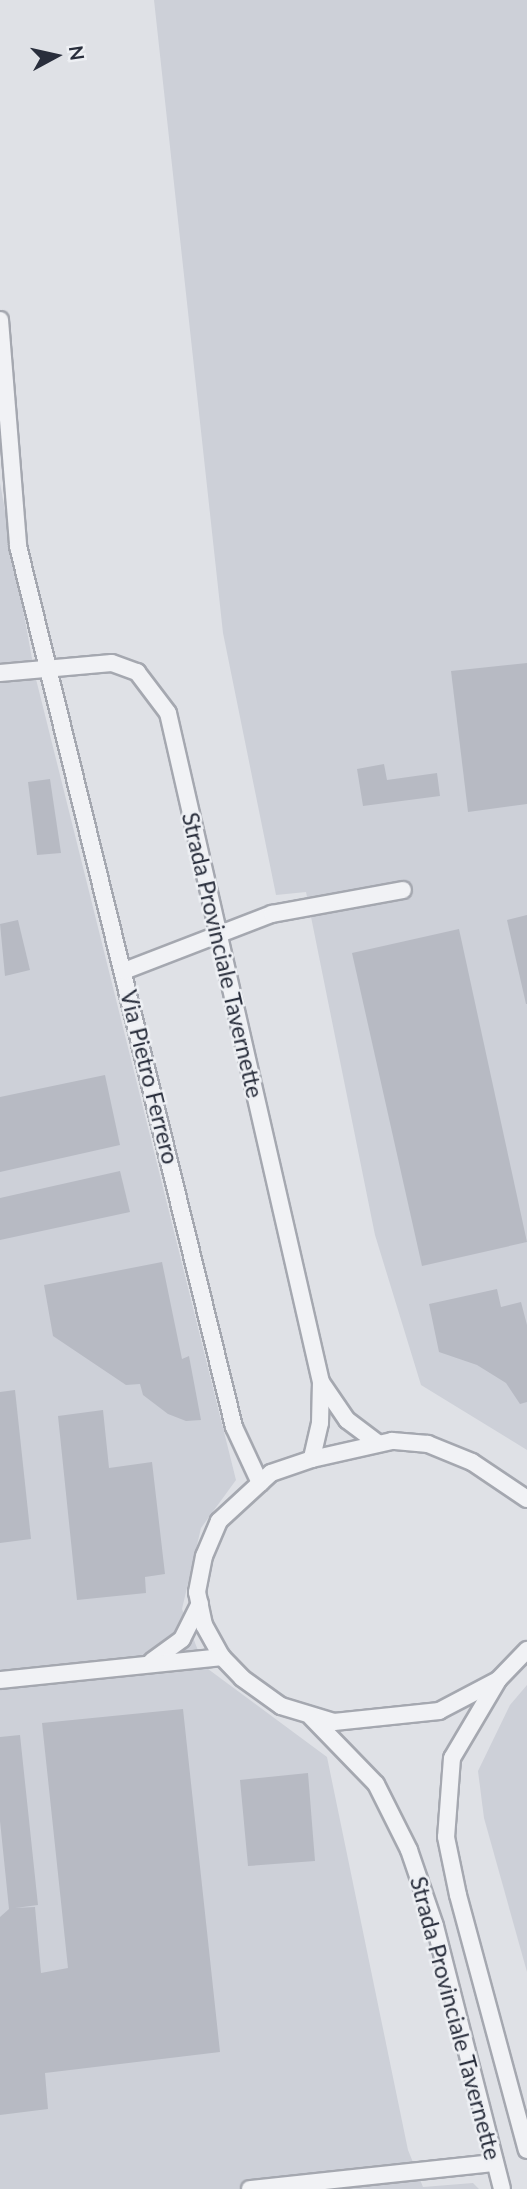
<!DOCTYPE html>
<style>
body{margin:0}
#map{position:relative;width:527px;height:2189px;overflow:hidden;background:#dfe1e6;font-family:Lato,sans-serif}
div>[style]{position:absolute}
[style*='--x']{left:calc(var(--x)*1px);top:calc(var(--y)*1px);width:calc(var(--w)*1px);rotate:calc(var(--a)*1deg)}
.built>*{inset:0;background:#cdd0d8}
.building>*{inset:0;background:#b7bac3}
.roads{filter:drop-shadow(2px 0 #a5a8b0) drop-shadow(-2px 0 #a5a8b0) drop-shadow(0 2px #a5a8b0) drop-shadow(0 -2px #a5a8b0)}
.minor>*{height:16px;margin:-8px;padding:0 8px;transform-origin:8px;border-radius:8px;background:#f1f2f5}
span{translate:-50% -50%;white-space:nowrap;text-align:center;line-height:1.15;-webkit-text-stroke:5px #eef0f4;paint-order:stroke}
.street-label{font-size:23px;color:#292e3c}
.north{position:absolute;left:21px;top:21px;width:70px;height:70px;-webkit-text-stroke:5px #eef0f4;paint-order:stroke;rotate:82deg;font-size:19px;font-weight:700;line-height:28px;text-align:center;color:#292e3c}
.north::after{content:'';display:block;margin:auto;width:24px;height:32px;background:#292e3c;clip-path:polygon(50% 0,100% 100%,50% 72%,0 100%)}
</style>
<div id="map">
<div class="built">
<i style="clip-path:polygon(154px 0,527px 0,527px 1450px,421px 1385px,375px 1235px,306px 892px,276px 895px,223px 633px)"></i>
<i style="clip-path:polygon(0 483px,35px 675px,236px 1480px,201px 1528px,182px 1609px,204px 1666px,327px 1757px,408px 2150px,423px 2187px,473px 2183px,479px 2189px,0 2189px)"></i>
<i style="clip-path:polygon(527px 1685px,527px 1972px,484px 1818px,478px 1771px,510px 1705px)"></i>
</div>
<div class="building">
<i style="clip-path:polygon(527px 663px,527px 804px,468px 812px,451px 671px)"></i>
<i style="clip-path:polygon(384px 764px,387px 780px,437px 773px,440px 796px,363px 806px,357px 769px)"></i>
<i style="clip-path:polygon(50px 779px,61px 853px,37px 855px,28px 782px)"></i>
<i style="clip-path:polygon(527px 915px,527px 1004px,526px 1004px,507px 920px)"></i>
<i style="clip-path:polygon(18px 920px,30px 970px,5px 976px,0 924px)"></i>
<i style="clip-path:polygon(459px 929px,527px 1242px,422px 1266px,352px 953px)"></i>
<i style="clip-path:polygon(105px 1075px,120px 1145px,0 1172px,0 1097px)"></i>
<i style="clip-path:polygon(120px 1171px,130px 1212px,0 1240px,0 1198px)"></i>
<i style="clip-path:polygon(162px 1262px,182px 1359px,189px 1356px,201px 1420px,186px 1421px,168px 1414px,143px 1395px,140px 1384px,126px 1385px,53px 1336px,44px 1285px)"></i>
<i style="clip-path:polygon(497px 1289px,501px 1307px,521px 1302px,527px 1325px,527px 1402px,520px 1404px,506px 1383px,477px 1365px,439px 1352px,429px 1304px)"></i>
<i style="clip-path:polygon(15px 1390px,31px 1539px,0 1543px,0 1392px)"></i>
<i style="clip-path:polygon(103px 1410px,109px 1468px,152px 1462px,165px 1574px,145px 1577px,146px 1593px,77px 1600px,58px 1416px)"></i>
<i style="clip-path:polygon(183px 1709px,220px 2052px,45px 2073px,48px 2109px,0 2115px,0 1917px,9px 1909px,0 1821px,0 1737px,20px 1735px,38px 1905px,15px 1908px,35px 1907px,41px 1973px,68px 1968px,42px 1723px)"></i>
<i style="clip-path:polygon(308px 1773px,315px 1861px,248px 1866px,240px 1780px)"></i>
</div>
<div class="roads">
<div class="minor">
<i style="--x:0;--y:320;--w:227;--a:85.4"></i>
<i style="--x:18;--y:546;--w:907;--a:76.22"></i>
<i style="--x:234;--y:1427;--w:62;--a:65.1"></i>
<i style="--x:0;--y:673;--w:112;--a:-5.1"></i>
<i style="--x:112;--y:663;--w:27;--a:20"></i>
<i style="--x:137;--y:672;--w:51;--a:52.9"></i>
<i style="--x:168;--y:713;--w:686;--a:77.12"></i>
<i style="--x:321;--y:1382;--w:41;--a:91.4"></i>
<i style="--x:320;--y:1423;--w:37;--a:103"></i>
<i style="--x:124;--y:971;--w:159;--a:-21.1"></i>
<i style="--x:272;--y:914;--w:133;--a:-10.4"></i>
<i style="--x:321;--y:1382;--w:46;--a:55.6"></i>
<i style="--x:347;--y:1420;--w:39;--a:37"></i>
<i style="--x:527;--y:1499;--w:66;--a:-146.1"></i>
<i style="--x:472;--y:1462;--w:48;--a:-157.8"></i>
<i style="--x:428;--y:1444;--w:36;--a:-175"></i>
<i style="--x:392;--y:1441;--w:82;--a:167.3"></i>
<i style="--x:312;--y:1459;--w:43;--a:161.1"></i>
<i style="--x:271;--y:1473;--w:71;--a:137.3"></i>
<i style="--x:219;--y:1521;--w:38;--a:113"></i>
<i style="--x:204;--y:1556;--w:37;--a:101"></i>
<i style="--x:197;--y:1592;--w:34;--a:78"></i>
<i style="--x:204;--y:1625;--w:37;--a:61"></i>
<i style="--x:222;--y:1657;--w:29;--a:46"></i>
<i style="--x:242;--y:1678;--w:48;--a:35.7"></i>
<i style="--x:281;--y:1706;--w:55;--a:16.8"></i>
<i style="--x:334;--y:1722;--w:106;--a:-6"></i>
<i style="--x:439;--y:1711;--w:67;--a:-27.7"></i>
<i style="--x:498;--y:1680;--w:42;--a:-46"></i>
<i style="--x:152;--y:1661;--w:37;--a:-36"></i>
<i style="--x:182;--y:1639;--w:40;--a:-63.4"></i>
<i style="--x:0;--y:1680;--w:223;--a:-5.9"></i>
<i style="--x:497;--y:1682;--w:88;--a:120.6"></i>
<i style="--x:452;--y:1758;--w:79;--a:94.3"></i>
<i style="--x:446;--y:1837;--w:59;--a:78.3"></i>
<i style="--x:458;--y:1895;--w:264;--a:74.9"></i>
<i style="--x:311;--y:1717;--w:93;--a:45.9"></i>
<i style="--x:376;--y:1784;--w:74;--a:63.4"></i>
<i style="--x:409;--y:1850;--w:80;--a:71.1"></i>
<i style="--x:435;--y:1926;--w:271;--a:75.7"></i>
<i style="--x:250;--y:2189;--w:246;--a:-6.1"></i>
</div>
</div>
<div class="street-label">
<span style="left:223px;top:955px;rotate:77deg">Strada Provinciale Tavernette</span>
<span style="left:150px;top:1077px;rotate:76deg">Via Pietro Ferrero</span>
<span style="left:456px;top:2018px;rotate:75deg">Strada Provinciale Tavernette</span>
</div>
<div class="north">N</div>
</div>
